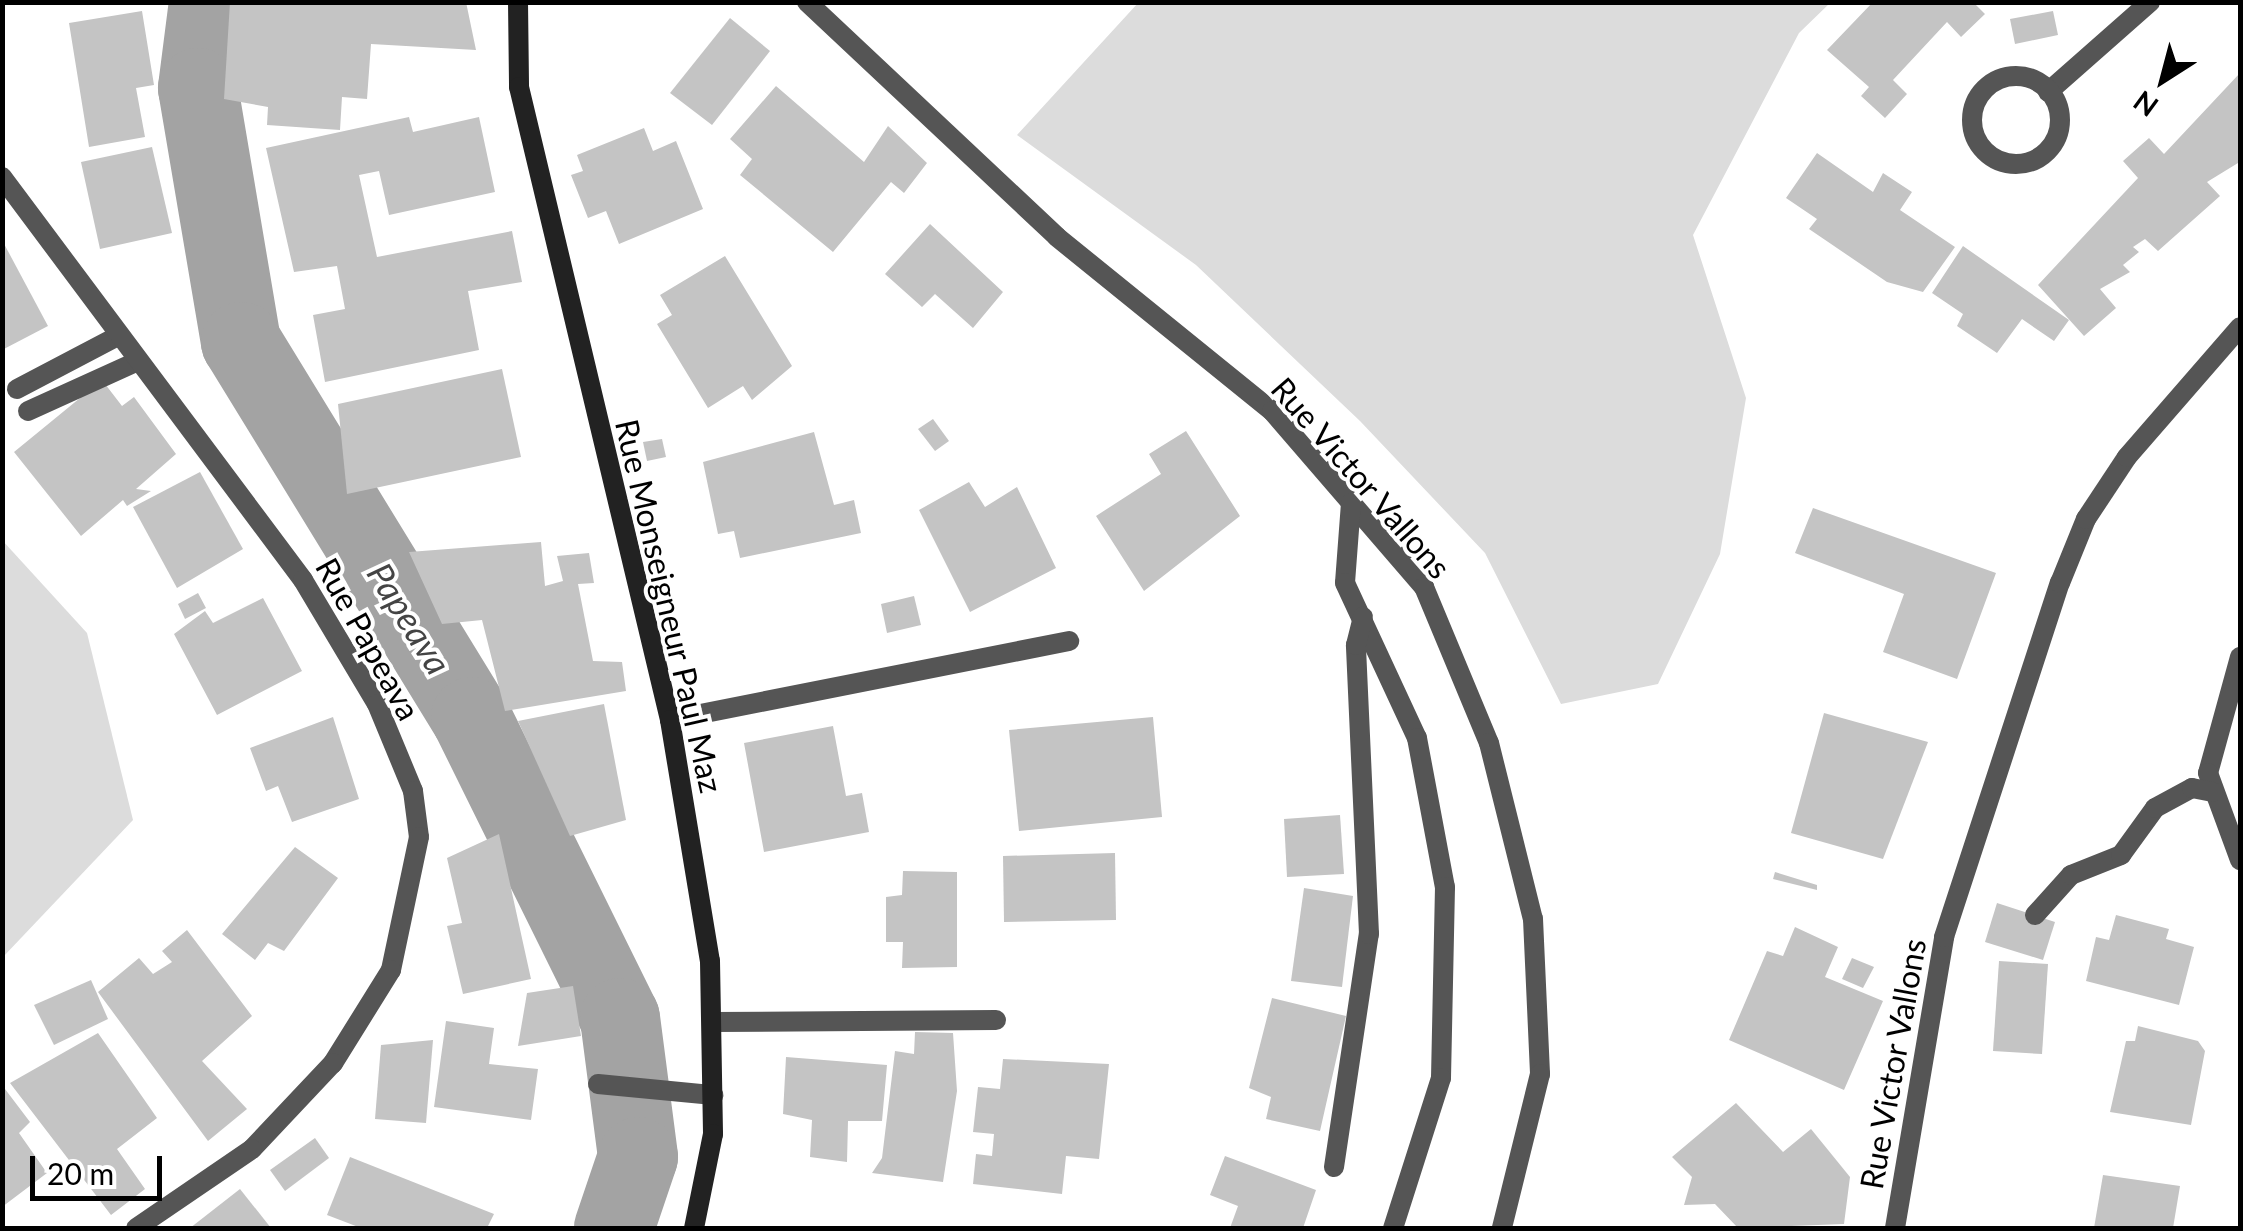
<!DOCTYPE html>
<style>
body{margin:0}
#map{position:relative;width:2243px;height:1231px;overflow:hidden;background:#fff;font-family:Lato,sans-serif}
div>[style]{position:absolute}
[style*='--x']{left:calc(var(--x)*1px);top:calc(var(--y)*1px);width:calc(var(--w)*1px);rotate:calc(var(--a)*1deg)}
.green>*{inset:0;background:#dcdcdc}
.river>*{height:80px;margin:-40px;padding:0 40px;transform-origin:40px;border-radius:40px;background:#a3a3a3}
.building>*{inset:0;background:#c4c4c4}
.service>*{height:20px;margin:-10px;padding:0 10px;transform-origin:10px;border-radius:10px;background:#555}
.minor>*{height:20px;margin:-10px;padding:0 10px;transform-origin:10px;border-radius:10px;background:#555}
.minor>.ring{margin:-10px;padding:0;box-sizing:content-box;background:none;border:20px solid #555;border-radius:50%}
.secondary>*{height:20px;margin:-10px;padding:0 10px;transform-origin:10px;border-radius:10px;background:#222}
span{translate:-50% -50%;white-space:nowrap;text-align:center;line-height:1.15;-webkit-text-stroke:8px #fff;paint-order:stroke}
.street-label{font-size:32px;color:#000}
.water-label{font-size:35px;color:#444;font-style:italic}
.frame{position:absolute;inset:0;border:5px solid #000;pointer-events:none}
.north{position:absolute;left:2113px;top:30px;width:100px;height:100px;-webkit-text-stroke:8px #fff;paint-order:stroke;rotate:216deg;font-size:28px;font-weight:700;line-height:40px;text-align:center;color:#000}
.north::after{content:'';display:block;margin:auto;width:35px;height:45px;background:#000;clip-path:polygon(50% 0,100% 100%,50% 72%,0 100%)}
.scale{position:absolute;left:30px;top:1156px;width:132px;height:45px;box-sizing:border-box;border:5px solid #000;border-top:0;padding-left:12px;font-size:30px;line-height:35px;white-space:nowrap;color:#000;-webkit-text-stroke:8px #fff;paint-order:stroke}
</style>
<div id="map">
<div class="green">
<i style="clip-path:polygon(1138px 3px,1830px 3px,1799px 33px,1693px 235px,1746px 398px,1720px 554px,1658px 684px,1561px 704px,1485px 553px,1360px 421px,1196px 265px,1017px 135px)"></i>
<i style="clip-path:polygon(2px 540px,87px 633px,133px 820px,3px 957px)"></i>
</div>
<div class="river">
<i style="--x:209;--y:2;--w:87;--a:97.3"></i>
<i style="--x:198;--y:88;--w:258;--a:80.4"></i>
<i style="--x:241;--y:342;--w:440;--a:58.5"></i>
<i style="--x:471;--y:717;--w:336;--a:63.7"></i>
<i style="--x:620;--y:1018;--w:140;--a:82.6"></i>
<i style="--x:638;--y:1157;--w:75;--a:108.7"></i>
</div>
<div class="building">
<i style="clip-path:polygon(230px 2px,466px 2px,476px 50px,371px 44px,367px 99px,342px 97px,340px 130px,267px 125px,268px 107px,224px 99px)"></i>
<i style="clip-path:polygon(1873px 2px,1973px 2px,1985px 14px,1961px 37px,1947px 22px,1893px 80px,1907px 94px,1885px 118px,1861px 96px,1869px 87px,1827px 50px)"></i>
<i style="clip-path:polygon(142px 11px,154px 85px,136px 88px,145px 137px,89px 147px,69px 23px)"></i>
<i style="clip-path:polygon(2053px 11px,2058px 35px,2015px 44px,2010px 19px)"></i>
<i style="clip-path:polygon(730px 18px,770px 51px,712px 125px,670px 93px)"></i>
<i style="clip-path:polygon(2240px 73px,2238px 163px,2207px 182px,2220px 196px,2158px 251px,2145px 239px,2133px 247px,2139px 252px,2123px 265px,2130px 272px,2100px 289px,2116px 308px,2084px 336px,2038px 285px,2138px 178px,2123px 161px,2149px 138px,2164px 154px)"></i>
<i style="clip-path:polygon(776px 86px,864px 162px,888px 126px,927px 163px,904px 193px,891px 182px,833px 252px,740px 175px,752px 159px,730px 139px)"></i>
<i style="clip-path:polygon(409px 117px,413px 132px,479px 117px,495px 192px,389px 215px,379px 171px,359px 175px,377px 257px,512px 231px,522px 282px,468px 291px,479px 350px,325px 382px,313px 315px,345px 309px,337px 266px,294px 272px,266px 148px)"></i>
<i style="clip-path:polygon(644px 128px,653px 151px,676px 141px,703px 209px,619px 244px,606px 211px,588px 218px,571px 175px,583px 171px,577px 155px)"></i>
<i style="clip-path:polygon(152px 147px,172px 233px,100px 249px,81px 162px)"></i>
<i style="clip-path:polygon(1817px 153px,1873px 192px,1883px 173px,1912px 192px,1900px 210px,1955px 247px,1923px 292px,1887px 282px,1809px 229px,1817px 219px,1786px 198px)"></i>
<i style="clip-path:polygon(930px 224px,1003px 292px,973px 328px,935px 294px,922px 307px,885px 274px)"></i>
<i style="clip-path:polygon(2px 240px,48px 326px,2px 350px)"></i>
<i style="clip-path:polygon(1963px 246px,2069px 320px,2054px 341px,2022px 319px,1997px 353px,1957px 326px,1963px 314px,1932px 293px)"></i>
<i style="clip-path:polygon(725px 256px,792px 366px,752px 400px,743px 386px,708px 408px,657px 324px,672px 315px,660px 295px)"></i>
<i style="clip-path:polygon(502px 369px,521px 457px,347px 494px,338px 404px)"></i>
<i style="clip-path:polygon(102px 380px,122px 406px,134px 397px,176px 454px,136px 489px,151px 491px,127px 506px,123px 500px,81px 536px,14px 452px)"></i>
<i style="clip-path:polygon(933px 419px,949px 441px,935px 451px,918px 429px)"></i>
<i style="clip-path:polygon(1186px 431px,1240px 516px,1144px 591px,1096px 516px,1161px 474px,1149px 454px)"></i>
<i style="clip-path:polygon(814px 432px,834px 505px,854px 500px,861px 533px,740px 558px,734px 531px,718px 534px,703px 462px)"></i>
<i style="clip-path:polygon(662px 439px,666px 457px,647px 461px,643px 442px)"></i>
<i style="clip-path:polygon(200px 472px,243px 549px,177px 588px,133px 507px)"></i>
<i style="clip-path:polygon(969px 482px,985px 507px,1017px 487px,1056px 568px,970px 612px,919px 510px)"></i>
<i style="clip-path:polygon(1813px 508px,1996px 573px,1957px 679px,1883px 652px,1904px 594px,1795px 553px)"></i>
<i style="clip-path:polygon(541px 542px,545px 586px,563px 581px,557px 556px,589px 553px,594px 583px,578px 584px,593px 661px,622px 662px,626px 691px,505px 711px,482px 620px,442px 624px,409px 552px)"></i>
<i style="clip-path:polygon(198px 593px,206px 608px,185px 619px,178px 604px)"></i>
<i style="clip-path:polygon(914px 596px,921px 625px,887px 633px,881px 604px)"></i>
<i style="clip-path:polygon(263px 598px,302px 671px,217px 715px,174px 634px,205px 611px,213px 623px)"></i>
<i style="clip-path:polygon(604px 704px,626px 820px,570px 836px,518px 721px)"></i>
<i style="clip-path:polygon(1824px 713px,1928px 742px,1883px 859px,1791px 833px)"></i>
<i style="clip-path:polygon(333px 717px,359px 799px,292px 822px,278px 786px,266px 791px,250px 748px)"></i>
<i style="clip-path:polygon(1153px 717px,1162px 817px,1019px 831px,1009px 730px)"></i>
<i style="clip-path:polygon(833px 726px,846px 796px,862px 793px,869px 832px,764px 852px,744px 743px)"></i>
<i style="clip-path:polygon(1340px 815px,1344px 874px,1287px 877px,1284px 819px)"></i>
<i style="clip-path:polygon(499px 834px,531px 979px,463px 994px,447px 926px,462px 923px,447px 858px)"></i>
<i style="clip-path:polygon(295px 847px,338px 878px,284px 951px,268px 943px,255px 960px,222px 934px)"></i>
<i style="clip-path:polygon(1115px 853px,1116px 920px,1004px 922px,1003px 856px)"></i>
<i style="clip-path:polygon(903px 871px,957px 872px,957px 967px,902px 968px,903px 942px,886px 942px,886px 897px,902px 895px)"></i>
<i style="clip-path:polygon(1775px 872px,1817px 885px,1817px 890px,1773px 879px)"></i>
<i style="clip-path:polygon(1304px 888px,1353px 896px,1342px 987px,1291px 981px)"></i>
<i style="clip-path:polygon(1997px 903px,2055px 922px,2043px 960px,1985px 942px)"></i>
<i style="clip-path:polygon(2116px 915px,2169px 929px,2166px 939px,2194px 947px,2179px 1005px,2086px 981px,2096px 937px,2109px 940px)"></i>
<i style="clip-path:polygon(1795px 927px,1838px 947px,1825px 977px,1883px 1001px,1844px 1090px,1729px 1040px,1767px 951px,1783px 956px)"></i>
<i style="clip-path:polygon(187px 930px,252px 1016px,202px 1061px,247px 1109px,208px 1141px,98px 992px,139px 958px,153px 974px,172px 962px,162px 951px)"></i>
<i style="clip-path:polygon(1852px 958px,1874px 967px,1863px 988px,1842px 979px)"></i>
<i style="clip-path:polygon(1999px 961px,2048px 964px,2042px 1054px,1993px 1051px)"></i>
<i style="clip-path:polygon(91px 980px,108px 1019px,54px 1045px,34px 1005px)"></i>
<i style="clip-path:polygon(573px 986px,581px 1036px,518px 1046px,527px 993px)"></i>
<i style="clip-path:polygon(1272px 998px,1346px 1016px,1320px 1131px,1266px 1119px,1271px 1097px,1249px 1088px)"></i>
<i style="clip-path:polygon(446px 1021px,494px 1028px,489px 1064px,538px 1069px,531px 1120px,434px 1107px)"></i>
<i style="clip-path:polygon(2138px 1026px,2198px 1041px,2205px 1051px,2191px 1125px,2110px 1112px,2126px 1041px,2135px 1041px)"></i>
<i style="clip-path:polygon(915px 1032px,953px 1033px,957px 1091px,943px 1182px,872px 1173px,882px 1158px,895px 1051px,914px 1054px)"></i>
<i style="clip-path:polygon(98px 1033px,157px 1118px,117px 1149px,145px 1189px,111px 1215px,10px 1083px)"></i>
<i style="clip-path:polygon(433px 1040px,426px 1123px,375px 1119px,381px 1045px)"></i>
<i style="clip-path:polygon(786px 1057px,887px 1065px,882px 1121px,848px 1121px,847px 1162px,810px 1157px,812px 1120px,783px 1114px)"></i>
<i style="clip-path:polygon(1003px 1059px,1109px 1064px,1099px 1159px,1066px 1156px,1062px 1194px,973px 1184px,976px 1154px,992px 1156px,994px 1134px,973px 1132px,978px 1087px,1000px 1089px)"></i>
<i style="clip-path:polygon(5px 1089px,30px 1122px,19px 1133px,47px 1173px,2px 1207px)"></i>
<i style="clip-path:polygon(1736px 1103px,1783px 1152px,1811px 1129px,1850px 1177px,1844px 1224px,1738px 1228px,1715px 1204px,1684px 1205px,1692px 1177px,1672px 1157px)"></i>
<i style="clip-path:polygon(315px 1138px,329px 1158px,285px 1191px,270px 1170px)"></i>
<i style="clip-path:polygon(1225px 1156px,1316px 1190px,1303px 1228px,1230px 1228px,1238px 1206px,1210px 1195px)"></i>
<i style="clip-path:polygon(350px 1157px,494px 1214px,487px 1228px,361px 1228px,327px 1215px)"></i>
<i style="clip-path:polygon(2103px 1175px,2180px 1186px,2173px 1228px,2094px 1228px)"></i>
<i style="clip-path:polygon(240px 1189px,271px 1228px,190px 1228px)"></i>
</div>
<div class="service">
<i style="--x:2048;--y:92;--w:136;--a:-41.4"></i>
<i style="--x:17;--y:389;--w:114;--a:-27.7"></i>
<i style="--x:28;--y:411;--w:121;--a:-24.4"></i>
</div>
<div class="minor">
<i style="--x:807;--y:2;--w:343;--a:43.2"></i>
<i style="--x:1057;--y:237;--w:277;--a:39"></i>
<i style="--x:1272;--y:411;--w:233;--a:49.2"></i>
<i style="--x:1424;--y:587;--w:169;--a:67.4"></i>
<i style="--x:1489;--y:743;--w:181;--a:76"></i>
<i style="--x:1533;--y:919;--w:155;--a:87.4"></i>
<i style="--x:1540;--y:1074;--w:159;--a:103.9"></i>
<i class="ring" style="left:1972px;top:76px;width:68px;height:68px"></i>
<i style="--x:2;--y:177;--w:503;--a:53.24"></i>
<i style="--x:303;--y:580;--w:144;--a:59.2"></i>
<i style="--x:377;--y:704;--w:94;--a:67.5"></i>
<i style="--x:413;--y:791;--w:46;--a:82.6"></i>
<i style="--x:419;--y:837;--w:136;--a:101.9"></i>
<i style="--x:391;--y:970;--w:110;--a:121.9"></i>
<i style="--x:333;--y:1063;--w:118;--a:133.3"></i>
<i style="--x:252;--y:1149;--w:140;--a:145.7"></i>
<i style="--x:1351;--y:503;--w:80;--a:94.3"></i>
<i style="--x:1345;--y:583;--w:171;--a:65.1"></i>
<i style="--x:1417;--y:738;--w:152;--a:79.4"></i>
<i style="--x:1445;--y:887;--w:191;--a:91.2"></i>
<i style="--x:1441;--y:1078;--w:157;--a:107.7"></i>
<i style="--x:2240;--y:657;--w:120;--a:105.4"></i>
<i style="--x:2208;--y:773;--w:93;--a:69.8"></i>
<i style="--x:670;--y:720;--w:407;--a:-11.2"></i>
<i style="--x:2035;--y:915;--w:54;--a:-48"></i>
<i style="--x:2071;--y:875;--w:54;--a:-21.8"></i>
<i style="--x:2121;--y:855;--w:58;--a:-54.1"></i>
<i style="--x:2155;--y:808;--w:42;--a:-28.4"></i>
<i style="--x:2192;--y:788;--w:21;--a:11"></i>
<i style="--x:714;--y:1022;--w:282;--a:-0.4"></i>
<i style="--x:598;--y:1084;--w:116;--a:5.5"></i>
<i style="--x:1334;--y:1167;--w:236;--a:-81.5"></i>
<i style="--x:1369;--y:934;--w:289;--a:-92.6"></i>
<i style="--x:1356;--y:645;--w:29;--a:-76"></i>
<i style="--x:1895;--y:1228;--w:295;--a:-80.4"></i>
<i style="--x:1944;--y:937;--w:373;--a:-71.9"></i>
<i style="--x:2060;--y:583;--w:69;--a:-67.9"></i>
<i style="--x:2086;--y:519;--w:74;--a:-56.5"></i>
<i style="--x:2127;--y:457;--w:172;--a:-49"></i>
</div>
<div class="secondary">
<i style="--x:518;--y:2;--w:85;--a:89.3"></i>
<i style="--x:519;--y:87;--w:651;--a:76.58"></i>
<i style="--x:670;--y:720;--w:244;--a:80.6"></i>
<i style="--x:710;--y:961;--w:173;--a:89"></i>
<i style="--x:713;--y:1134;--w:96;--a:101.4"></i>
</div>
<div class="street-label">
<span style="left:1361px;top:478px;rotate:49deg">Rue Victor Vallons</span>
<span style="left:669px;top:606px;rotate:77deg">Rue Monseigneur Paul Maz</span>
<span style="left:368px;top:639px;rotate:61deg">Rue Papeava</span>
<span style="left:1893px;top:1064px;rotate:-80deg">Rue Victor Vallons</span>
</div>
<div class="water-label">
<span style="left:410px;top:618px;rotate:58deg">Papeava</span>
</div>
<div class="frame"></div>
<div class="north">N</div>
<div class="scale">20 m</div>
</div>
